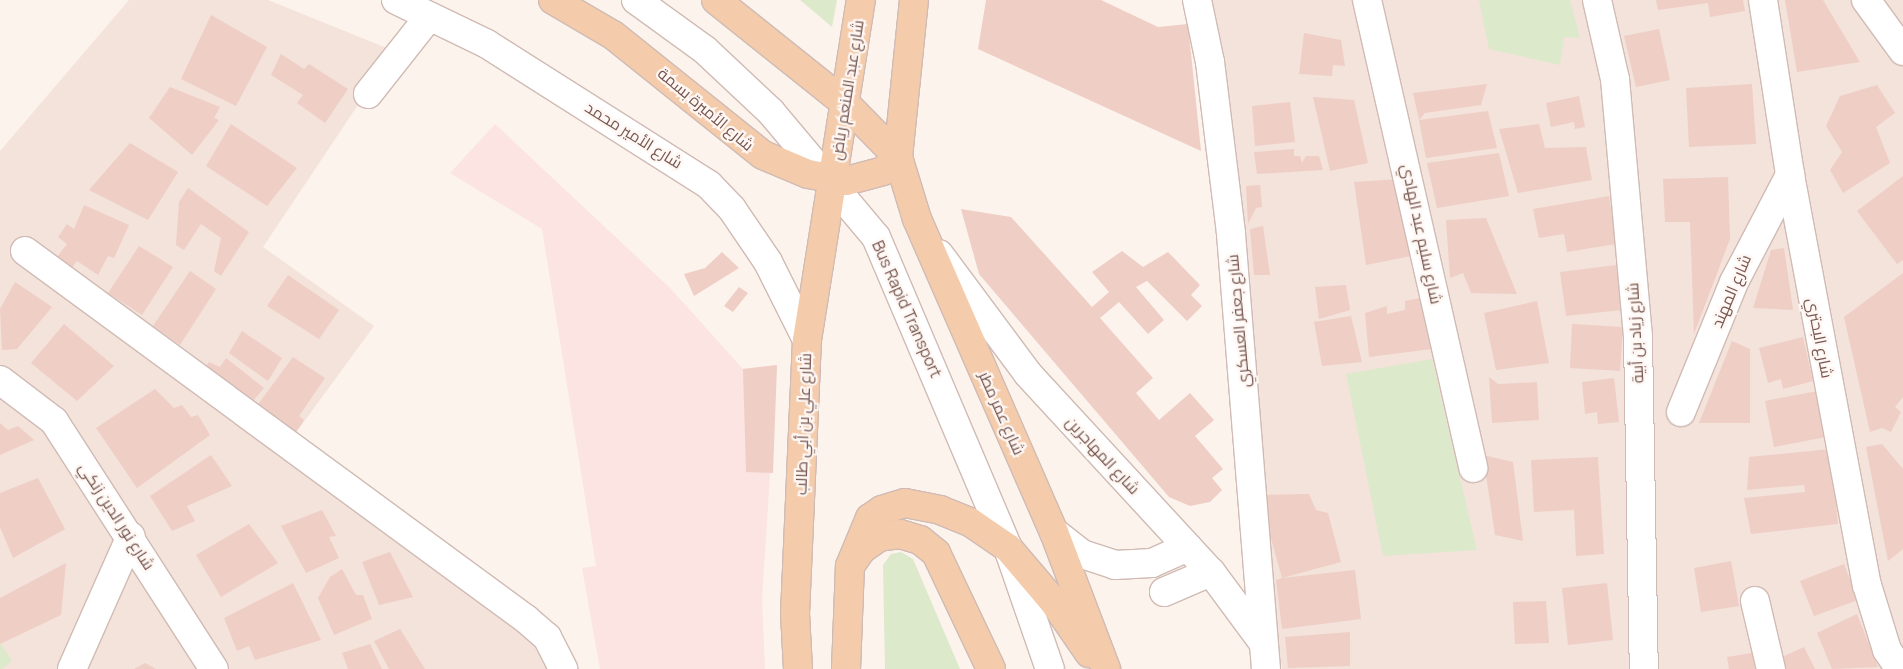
<!DOCTYPE html>
<meta charset="utf-8">
<style>
body{margin:0}
#map{position:relative;width:1903px;height:669px;overflow:hidden;background:#fcf3ec;font-family:Manrope,Cairo,sans-serif}
div>[style]{position:absolute}
[style*='--x']{left:calc(var(--x)*1px);top:calc(var(--y)*1px);width:calc(var(--w)*1px);rotate:calc(var(--a)*1deg)}
.residential>*{inset:0;background:#f3e3db}
.commercial>*{inset:0;background:#fbe4e1}
.green>*{inset:0;background:#dde9cb}
.building>*{inset:0;background:#efcec6}
.roads{filter:drop-shadow(1px 0 #d0bbb4) drop-shadow(-1px 0 #d0bbb4) drop-shadow(0 1px #d0bbb4) drop-shadow(0 -1px #d0bbb4)}
.minor>*{height:28px;margin:-14px;padding:0 14px;transform-origin:14px;border-radius:14px;background:#fff}
.major>*{height:28px;margin:-14px;padding:0 14px;transform-origin:14px;border-radius:14px;background:#f4cbab}
span{translate:-50% -50%;white-space:nowrap;text-align:center;line-height:1.15;-webkit-text-stroke:4.5px #fef7f3;paint-order:stroke}
.street-label{font-size:16px;color:#765650}
</style>
<div id="map">
<div class="residential">
<i style="clip-path:polygon(129px 0,268px 0,394px 51px,263px 247px,374px 326px,295px 434px,572px 669px,0 669px,0 151px)"></i>
<i style="clip-path:polygon(1212px 0,1903px 0,1903px 669px,1282px 669px,1259px 495px)"></i>
</div>
<div class="commercial">
<i style="clip-path:polygon(495px 124px,671px 289px,743px 369px,777px 365px,762px 600px,765px 669px,600px 669px,582px 568px,596px 566px,542px 229px,450px 173px)"></i>
</div>
<div class="green">
<i style="clip-path:polygon(800px 0,837px 0,832px 27px)"></i>
<i style="clip-path:polygon(1479px 0,1570px 0,1580px 38px,1564px 37px,1560px 65px,1489px 49px)"></i>
<i style="clip-path:polygon(1432px 359px,1477px 550px,1383px 556px,1346px 374px)"></i>
<i style="clip-path:polygon(901px 552px,913px 559px,960px 669px,885px 669px,883px 565px,891px 554px)"></i>
<i style="clip-path:polygon(0 642px,12px 661px,2px 669px,0 669px)"></i>
</div>
<div class="building">
<i style="clip-path:polygon(986px 0,1101px 0,1158px 27px,1188px 24px,1201px 151px,978px 49px)"></i>
<i style="clip-path:polygon(1656px 0,1743px 0,1745px 11px,1710px 17px,1708px 3px,1658px 10px)"></i>
<i style="clip-path:polygon(1785px 0,1823px 0,1860px 62px,1797px 72px)"></i>
<i style="clip-path:polygon(211px 15px,267px 47px,236px 106px,181px 79px)"></i>
<i style="clip-path:polygon(1659px 29px,1670px 80px,1636px 87px,1624px 36px)"></i>
<i style="clip-path:polygon(1304px 33px,1341px 40px,1345px 66px,1333px 65px,1332px 76px,1299px 74px)"></i>
<i style="clip-path:polygon(281px 54px,304px 69px,309px 64px,348px 89px,325px 123px,297px 103px,303px 95px,271px 75px)"></i>
<i style="clip-path:polygon(1487px 84px,1481px 105px,1425px 113px,1419px 120px,1413px 93px)"></i>
<i style="clip-path:polygon(1752px 84px,1756px 144px,1689px 147px,1686px 88px)"></i>
<i style="clip-path:polygon(1877px 85px,1895px 113px,1876px 127px,1890px 163px,1843px 193px,1830px 170px,1842px 152px,1826px 126px,1840px 96px)"></i>
<i style="clip-path:polygon(170px 87px,220px 107px,214px 118px,219px 120px,192px 155px,149px 118px)"></i>
<i style="clip-path:polygon(1579px 96px,1585px 127px,1575px 129px,1574px 122px,1551px 127px,1546px 103px)"></i>
<i style="clip-path:polygon(1313px 97px,1354px 100px,1368px 163px,1330px 171px)"></i>
<i style="clip-path:polygon(1290px 102px,1295px 142px,1255px 146px,1252px 106px)"></i>
<i style="clip-path:polygon(1488px 111px,1497px 148px,1426px 158px,1419px 120px)"></i>
<i style="clip-path:polygon(231px 124px,297px 168px,267px 206px,206px 166px)"></i>
<i style="clip-path:polygon(1539px 124px,1545px 148px,1586px 147px,1592px 180px,1518px 193px,1499px 129px)"></i>
<i style="clip-path:polygon(130px 143px,178px 172px,148px 220px,89px 190px)"></i>
<i style="clip-path:polygon(1294px 149px,1294px 156px,1300px 156px,1302px 163px,1306px 156px,1319px 156px,1323px 170px,1257px 174px,1254px 152px)"></i>
<i style="clip-path:polygon(1499px 153px,1509px 196px,1437px 208px,1427px 163px)"></i>
<i style="clip-path:polygon(1903px 176px,1903px 260px,1897px 264px,1857px 211px)"></i>
<i style="clip-path:polygon(1728px 177px,1730px 239px,1694px 334px,1690px 222px,1665px 222px,1663px 179px)"></i>
<i style="clip-path:polygon(1402px 179px,1416px 255px,1366px 265px,1354px 182px)"></i>
<i style="clip-path:polygon(1260px 185px,1262px 207px,1256px 208px,1248px 224px,1246px 186px)"></i>
<i style="clip-path:polygon(188px 188px,249px 232px,221px 276px,214px 271px,221px 238px,201px 224px,184px 250px,176px 245px,179px 202px)"></i>
<i style="clip-path:polygon(1609px 196px,1616px 244px,1567px 252px,1564px 234px,1539px 238px,1533px 209px)"></i>
<i style="clip-path:polygon(84px 205px,129px 225px,114px 258px,108px 256px,98px 275px,77px 261px,71px 269px,57px 257px,67px 244px,58px 237px,67px 224px,74px 229px)"></i>
<i style="clip-path:polygon(961px 209px,1011px 217px,1092px 307px,1109px 292px,1092px 272px,1122px 251px,1143px 267px,1168px 252px,1200px 285px,1191px 295px,1202px 306px,1187px 321px,1147px 281px,1136px 287px,1164px 320px,1148px 334px,1119px 302px,1100px 318px,1153px 378px,1136px 393px,1159px 420px,1190px 393px,1214px 420px,1195px 436px,1223px 469px,1212px 478px,1222px 490px,1210px 502px,1190px 506px,1169px 497px,979px 274px)"></i>
<i style="clip-path:polygon(1486px 218px,1517px 294px,1471px 293px,1463px 273px,1450px 278px,1446px 220px)"></i>
<i style="clip-path:polygon(1263px 226px,1270px 275px,1254px 275px,1250px 229px)"></i>
<i style="clip-path:polygon(139px 246px,173px 267px,142px 315px,108px 293px)"></i>
<i style="clip-path:polygon(1784px 248px,1793px 310px,1753px 308px,1771px 250px)"></i>
<i style="clip-path:polygon(722px 252px,739px 268px,694px 296px,684px 274px,705px 268px)"></i>
<i style="clip-path:polygon(1616px 265px,1622px 310px,1566px 316px,1560px 272px)"></i>
<i style="clip-path:polygon(190px 271px,216px 289px,180px 345px,153px 326px)"></i>
<i style="clip-path:polygon(1903px 273px,1903px 397px,1895px 407px,1901px 412px,1891px 432px,1882px 428px,1870px 432px,1844px 317px)"></i>
<i style="clip-path:polygon(288px 275px,339px 310px,319px 339px,267px 306px)"></i>
<i style="clip-path:polygon(15px 282px,52px 307px,17px 349px,2px 350px,0 309px)"></i>
<i style="clip-path:polygon(1346px 285px,1350px 310px,1319px 319px,1315px 287px)"></i>
<i style="clip-path:polygon(739px 287px,748px 293px,733px 312px,724px 306px)"></i>
<i style="clip-path:polygon(1425px 297px,1432px 349px,1369px 357px,1365px 313px,1387px 306px,1387px 314px,1405px 310px,1405px 301px)"></i>
<i style="clip-path:polygon(1537px 301px,1549px 363px,1496px 370px,1484px 313px)"></i>
<i style="clip-path:polygon(1351px 316px,1362px 362px,1322px 366px,1314px 322px)"></i>
<i style="clip-path:polygon(64px 324px,114px 366px,77px 401px,31px 363px)"></i>
<i style="clip-path:polygon(1572px 324px,1623px 327px,1620px 371px,1570px 368px)"></i>
<i style="clip-path:polygon(242px 331px,282px 358px,268px 381px,229px 353px)"></i>
<i style="clip-path:polygon(1803px 337px,1813px 381px,1783px 389px,1781px 379px,1768px 383px,1759px 348px)"></i>
<i style="clip-path:polygon(1732px 341px,1750px 349px,1750px 423px,1699px 423px)"></i>
<i style="clip-path:polygon(293px 357px,325px 378px,299px 416px,304px 420px,295px 434px,256px 407px)"></i>
<i style="clip-path:polygon(226px 358px,264px 388px,253px 401px,204px 369px,209px 362px,220px 367px)"></i>
<i style="clip-path:polygon(777px 365px,773px 473px,746px 472px,743px 369px)"></i>
<i style="clip-path:polygon(1489px 377px,1498px 384px,1537px 382px,1539px 420px,1492px 423px)"></i>
<i style="clip-path:polygon(1614px 378px,1619px 422px,1598px 424px,1597px 412px,1585px 414px,1582px 382px)"></i>
<i style="clip-path:polygon(155px 389px,174px 408px,182px 405px,191px 417px,198px 415px,210px 435px,137px 488px,96px 428px)"></i>
<i style="clip-path:polygon(1817px 391px,1826px 437px,1774px 447px,1765px 401px)"></i>
<i style="clip-path:polygon(0 423px,8px 430px,18px 426px,34px 440px,0 455px)"></i>
<i style="clip-path:polygon(1882px 444px,1903px 469px,1903px 549px,1888px 561px,1866px 447px)"></i>
<i style="clip-path:polygon(1830px 449px,1838px 524px,1751px 534px,1744px 498px,1805px 492px,1804px 485px,1747px 490px,1749px 457px)"></i>
<i style="clip-path:polygon(211px 455px,232px 486px,187px 506px,195px 521px,172px 531px,150px 496px)"></i>
<i style="clip-path:polygon(1483px 455px,1513px 462px,1523px 541px,1495px 535px)"></i>
<i style="clip-path:polygon(1598px 457px,1604px 554px,1576px 556px,1574px 510px,1534px 512px,1531px 460px)"></i>
<i style="clip-path:polygon(38px 478px,65px 529px,13px 558px,0 527px,0 493px)"></i>
<i style="clip-path:polygon(1309px 494px,1316px 510px,1328px 513px,1341px 562px,1282px 578px,1355px 570px,1361px 619px,1282px 629px,1276px 580px,1282px 578px,1259px 495px)"></i>
<i style="clip-path:polygon(322px 510px,336px 536px,329px 537px,339px 558px,306px 573px,281px 526px)"></i>
<i style="clip-path:polygon(249px 524px,278px 563px,221px 597px,196px 555px)"></i>
<i style="clip-path:polygon(390px 552px,413px 597px,379px 605px,362px 562px)"></i>
<i style="clip-path:polygon(1731px 561px,1739px 606px,1701px 612px,1694px 568px)"></i>
<i style="clip-path:polygon(66px 563px,61px 615px,0 644px,0 598px)"></i>
<i style="clip-path:polygon(1844px 564px,1858px 600px,1814px 616px,1800px 581px)"></i>
<i style="clip-path:polygon(342px 569px,356px 595px,363px 595px,372px 619px,334px 635px,318px 598px,330px 577px)"></i>
<i style="clip-path:polygon(293px 583px,321px 640px,255px 660px,249px 646px,237px 651px,224px 618px)"></i>
<i style="clip-path:polygon(1607px 583px,1613px 640px,1568px 645px,1562px 588px)"></i>
<i style="clip-path:polygon(1546px 601px,1549px 643px,1515px 644px,1513px 602px)"></i>
<i style="clip-path:polygon(1857px 614px,1878px 667px,1832px 669px,1817px 633px)"></i>
<i style="clip-path:polygon(400px 629px,425px 669px,389px 669px,374px 641px)"></i>
<i style="clip-path:polygon(1350px 632px,1350px 666px,1288px 668px,1285px 637px)"></i>
<i style="clip-path:polygon(370px 644px,382px 669px,348px 669px,342px 653px)"></i>
<i style="clip-path:polygon(1804px 647px,1815px 669px,1779px 669px,1775px 660px)"></i>
<i style="clip-path:polygon(1752px 653px,1755px 669px,1729px 669px,1727px 657px)"></i>
<i style="clip-path:polygon(145px 663px,156px 669px,134px 669px)"></i>
</div>
<div class="roads">
<div class="minor">
<i style="--x:396;--y:0;--w:101;--a:25.8"></i>
<i style="--x:487;--y:44;--w:263;--a:32.4"></i>
<i style="--x:709;--y:185;--w:33;--a:46"></i>
<i style="--x:732;--y:209;--w:64;--a:55.8"></i>
<i style="--x:768;--y:262;--w:87;--a:63.4"></i>
<i style="--x:636;--y:0;--w:85;--a:35.9"></i>
<i style="--x:705;--y:50;--w:91;--a:43.2"></i>
<i style="--x:771;--y:112;--w:163;--a:50"></i>
<i style="--x:876;--y:237;--w:338;--a:67"></i>
<i style="--x:1008;--y:548;--w:128;--a:70.9"></i>
<i style="--x:1197;--y:0;--w:63;--a:78.2"></i>
<i style="--x:1210;--y:62;--w:173;--a:83"></i>
<i style="--x:1231;--y:234;--w:436;--a:85.4"></i>
<i style="--x:1367;--y:0;--w:480;--a:77.2"></i>
<i style="--x:1597;--y:0;--w:81;--a:77.2"></i>
<i style="--x:1615;--y:79;--w:259;--a:84.9"></i>
<i style="--x:1638;--y:337;--w:332;--a:89"></i>
<i style="--x:1763;--y:0;--w:177;--a:81.2"></i>
<i style="--x:1790;--y:175;--w:417;--a:79.4"></i>
<i style="--x:1867;--y:585;--w:68;--a:72.9"></i>
<i style="--x:1887;--y:650;--w:23;--a:56"></i>
<i style="--x:1866;--y:0;--w:63;--a:54"></i>
<i style="--x:368;--y:94;--w:97;--a:-51.7"></i>
<i style="--x:25;--y:251;--w:622;--a:36.3"></i>
<i style="--x:526;--y:619;--w:28;--a:41"></i>
<i style="--x:547;--y:637;--w:36;--a:63"></i>
<i style="--x:939;--y:254;--w:149;--a:53.4"></i>
<i style="--x:1028;--y:374;--w:270;--a:47.3"></i>
<i style="--x:1211;--y:572;--w:86;--a:53.5"></i>
<i style="--x:0;--y:380;--w:68;--a:37.2"></i>
<i style="--x:54;--y:421;--w:295;--a:57.2"></i>
<i style="--x:1681;--y:412;--w:140;--a:-67.8"></i>
<i style="--x:1734;--y:282;--w:121;--a:-62.4"></i>
<i style="--x:1054;--y:532;--w:36;--a:38"></i>
<i style="--x:1082;--y:554;--w:35;--a:18"></i>
<i style="--x:1115;--y:565;--w:37;--a:-3"></i>
<i style="--x:1152;--y:563;--w:39;--a:-24"></i>
<i style="--x:1164;--y:592;--w:51;--a:-23.1"></i>
<i style="--x:1755;--y:601;--w:70;--a:76.8"></i>
<i style="--x:72;--y:669;--w:145;--a:-66.1"></i>
</div>
<div class="major">
<i style="--x:553;--y:0;--w:69;--a:30.3"></i>
<i style="--x:613;--y:35;--w:192;--a:38.7"></i>
<i style="--x:763;--y:155;--w:49;--a:22.9"></i>
<i style="--x:808;--y:174;--w:39;--a:10"></i>
<i style="--x:846;--y:181;--w:38;--a:-15"></i>
<i style="--x:883;--y:171;--w:21;--a:-43"></i>
<i style="--x:898;--y:157;--w:158;--a:-84.2"></i>
<i style="--x:716;--y:0;--w:165;--a:38.6"></i>
<i style="--x:845;--y:103;--w:76;--a:45.5"></i>
<i style="--x:898;--y:157;--w:65;--a:73"></i>
<i style="--x:917;--y:219;--w:342;--a:66.4"></i>
<i style="--x:1054;--y:532;--w:147;--a:69.2"></i>
<i style="--x:850;--y:566;--w:52;--a:-67.4"></i>
<i style="--x:870;--y:518;--w:14;--a:-34"></i>
<i style="--x:882;--y:510;--w:24;--a:-17"></i>
<i style="--x:905;--y:503;--w:36;--a:11"></i>
<i style="--x:940;--y:510;--w:32;--a:22"></i>
<i style="--x:970;--y:522;--w:46;--a:34.4"></i>
<i style="--x:1008;--y:548;--w:71;--a:49.6"></i>
<i style="--x:1054;--y:602;--w:62;--a:55.5"></i>
<i style="--x:798;--y:669;--w:55;--a:-93.1"></i>
<i style="--x:795;--y:614;--w:274;--a:-87.5"></i>
<i style="--x:807;--y:340;--w:344;--a:-81"></i>
<i style="--x:846;--y:669;--w:103;--a:-87.8"></i>
<i style="--x:850;--y:566;--w:21;--a:-55"></i>
<i style="--x:862;--y:549;--w:21;--a:-35"></i>
<i style="--x:879;--y:537;--w:21;--a:-8"></i>
<i style="--x:900;--y:534;--w:21;--a:17"></i>
<i style="--x:920;--y:540;--w:21;--a:39"></i>
<i style="--x:936;--y:553;--w:128;--a:64.6"></i>
</div>
</div>
<div class="street-label">
<span style="left:847px;top:90px;rotate:-81deg">شارع عبد المنعم رياض</span>
<span style="left:706px;top:109px;rotate:40deg">شارع الأميرة بسمة</span>
<span style="left:634px;top:135px;rotate:32deg">شارع الأمير محمد</span>
<span style="left:1422px;top:234px;rotate:78deg">شارع سليم عبد الهادي</span>
<span style="left:1731px;top:291px;rotate:-67deg">شارع المهند</span>
<span style="left:907px;top:309px;rotate:66deg">Bus Rapid Transport</span>
<span style="left:1238px;top:321px;rotate:-95deg">شارع جعفر العسكري</span>
<span style="left:1635px;top:333px;rotate:-93deg">شارع زياد بن أبية</span>
<span style="left:1820px;top:338px;rotate:79deg">شارع البحتري</span>
<span style="left:1002px;top:413px;rotate:66deg">شارع عمر مطر</span>
<span style="left:803px;top:424px;rotate:-88deg">شارع علي بن أبي طالب</span>
<span style="left:1103px;top:455px;rotate:47deg">شارع المهاجرين</span>
<span style="left:117px;top:516px;rotate:57deg">شارع نور الدين زنكي</span>
</div>
</div>
